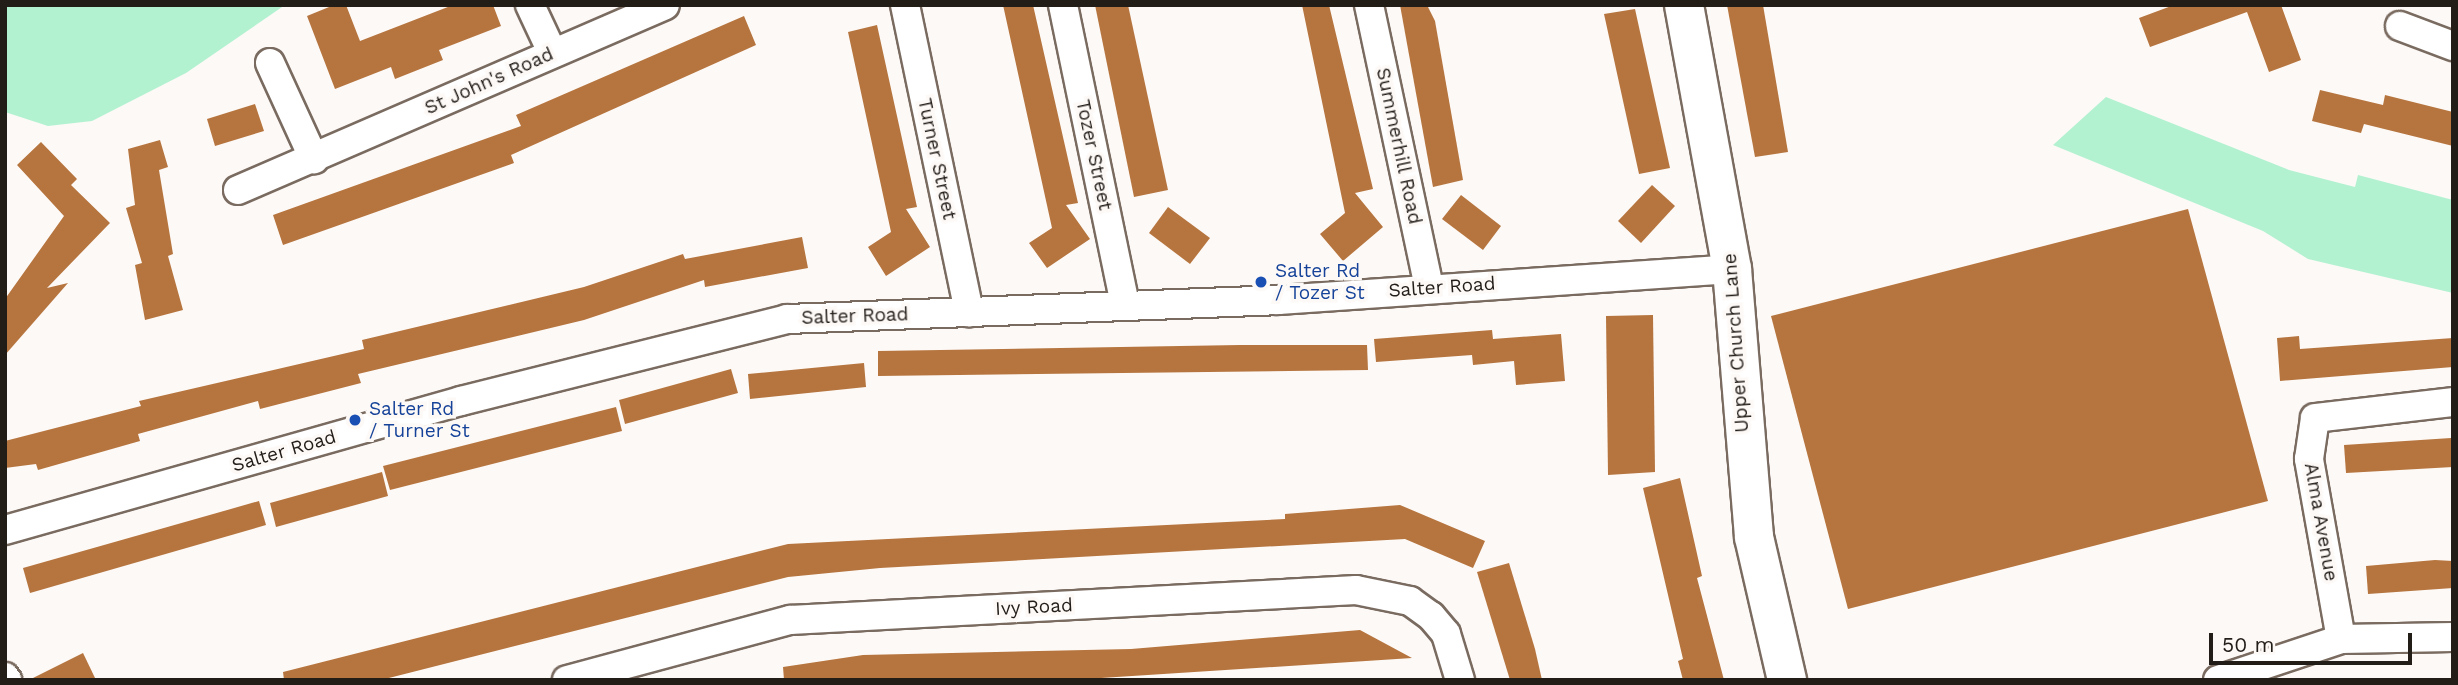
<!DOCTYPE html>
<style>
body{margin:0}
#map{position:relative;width:2458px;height:685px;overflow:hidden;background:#fdf9f7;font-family:"Work Sans",sans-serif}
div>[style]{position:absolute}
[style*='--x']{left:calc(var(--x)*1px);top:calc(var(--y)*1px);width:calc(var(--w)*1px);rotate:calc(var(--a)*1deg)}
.green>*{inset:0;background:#b3f2d0}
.building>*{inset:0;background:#b6753e}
.roads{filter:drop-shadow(2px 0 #7a6b60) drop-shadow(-2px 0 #7a6b60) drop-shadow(0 2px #7a6b60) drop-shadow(0 -2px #7a6b60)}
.street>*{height:28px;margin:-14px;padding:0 14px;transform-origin:14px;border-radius:14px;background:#fff}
.secondary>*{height:38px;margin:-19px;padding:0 19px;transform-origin:19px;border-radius:19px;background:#fff}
.dots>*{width:19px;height:19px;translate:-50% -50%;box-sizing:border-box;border:4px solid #fdf9f7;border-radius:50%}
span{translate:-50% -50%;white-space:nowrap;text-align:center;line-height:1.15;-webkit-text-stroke:7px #fdf9f7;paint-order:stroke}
.street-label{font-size:19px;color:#231d18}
.transit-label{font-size:19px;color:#164399}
.left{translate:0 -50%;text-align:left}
.frame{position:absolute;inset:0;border:7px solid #231d18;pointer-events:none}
.scale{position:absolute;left:2209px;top:633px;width:203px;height:32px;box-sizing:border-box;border:4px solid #231d18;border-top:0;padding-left:9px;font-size:21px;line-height:24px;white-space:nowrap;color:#231d18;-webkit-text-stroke:5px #fdf9f7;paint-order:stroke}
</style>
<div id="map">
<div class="green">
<i style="clip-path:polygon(5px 5px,285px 5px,186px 73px,92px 121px,48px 126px,5px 112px)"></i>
<i style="clip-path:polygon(2106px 97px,2289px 170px,2355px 187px,2358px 175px,2453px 200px,2453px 293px,2308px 259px,2263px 231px,2053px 145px)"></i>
</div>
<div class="building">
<i style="clip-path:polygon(334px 5px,346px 5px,360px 41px,453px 5px,493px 5px,501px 26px,439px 50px,443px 60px,395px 79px,391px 67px,335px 89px,307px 16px)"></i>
<i style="clip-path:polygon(1003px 5px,1033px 5px,1078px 203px,1066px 205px,1090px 239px,1047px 268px,1029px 243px,1052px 228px)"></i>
<i style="clip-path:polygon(1095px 5px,1128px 5px,1168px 190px,1134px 197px)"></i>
<i style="clip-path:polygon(1302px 5px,1329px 5px,1373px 189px,1355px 193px,1383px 227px,1343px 261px,1320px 234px,1345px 213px)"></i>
<i style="clip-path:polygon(1400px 5px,1427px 5px,1435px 21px,1463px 180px,1433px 187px)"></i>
<i style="clip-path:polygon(1727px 5px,1763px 5px,1788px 152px,1755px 157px)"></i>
<i style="clip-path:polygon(2174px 5px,2281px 5px,2301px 60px,2269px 72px,2247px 12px,2150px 47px,2139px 18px)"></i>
<i style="clip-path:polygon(1635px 9px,1670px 168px,1639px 174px,1604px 14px)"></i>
<i style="clip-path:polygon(744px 16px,756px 45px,511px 155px,514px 163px,283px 245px,273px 215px,521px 126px,516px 115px)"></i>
<i style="clip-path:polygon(877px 25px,917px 207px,906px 209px,930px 247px,886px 276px,868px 247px,891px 232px,848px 32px)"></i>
<i style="clip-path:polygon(2320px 90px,2383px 105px,2385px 95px,2453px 112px,2453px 146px,2364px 124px,2361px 133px,2312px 121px)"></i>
<i style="clip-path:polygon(255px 104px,264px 131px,215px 146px,207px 119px)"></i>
<i style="clip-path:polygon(160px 140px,168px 167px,159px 170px,173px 254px,168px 256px,183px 310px,145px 320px,135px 265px,142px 263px,126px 208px,135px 205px,128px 149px)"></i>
<i style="clip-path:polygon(41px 142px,77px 179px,71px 185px,110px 223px,47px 288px,68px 283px,5px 355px,5px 299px,64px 216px,17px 165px)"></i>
<i style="clip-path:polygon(1652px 185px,1675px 206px,1641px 243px,1618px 221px)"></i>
<i style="clip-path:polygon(1461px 195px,1501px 226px,1483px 250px,1442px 219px)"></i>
<i style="clip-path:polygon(1168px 207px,1210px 238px,1190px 264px,1149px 233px)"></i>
<i style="clip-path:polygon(2188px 209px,2268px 501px,1848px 609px,1771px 316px)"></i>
<i style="clip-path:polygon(802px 237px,808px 268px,705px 287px,704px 280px,584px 320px,358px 374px,361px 383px,260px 409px,258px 401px,138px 434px,140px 441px,38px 470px,36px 464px,5px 468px,5px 441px,141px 406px,139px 401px,364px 349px,362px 340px,584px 287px,683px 254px,685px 259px)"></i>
<i style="clip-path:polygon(1653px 315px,1655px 472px,1608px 475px,1606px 316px)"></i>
<i style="clip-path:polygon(1492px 330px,1493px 339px,1561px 334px,1565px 381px,1516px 385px,1514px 361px,1473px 365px,1472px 355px,1376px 362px,1374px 339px)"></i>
<i style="clip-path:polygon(2299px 336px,2300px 349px,2453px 338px,2453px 367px,2280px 381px,2277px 338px)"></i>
<i style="clip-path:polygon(1240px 345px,1367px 345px,1368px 370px,878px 376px,878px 351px)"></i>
<i style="clip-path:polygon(864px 363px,866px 387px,750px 399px,748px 374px)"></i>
<i style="clip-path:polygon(731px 369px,738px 393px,625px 424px,619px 400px)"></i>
<i style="clip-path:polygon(616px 407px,622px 431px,390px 490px,383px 466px)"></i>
<i style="clip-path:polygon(2451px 438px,2453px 467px,2346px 473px,2344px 445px)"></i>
<i style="clip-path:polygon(382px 472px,388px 496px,276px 527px,270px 503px)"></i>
<i style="clip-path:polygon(1680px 478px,1702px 576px,1697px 578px,1724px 680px,1683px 680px,1678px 661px,1683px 659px,1643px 488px)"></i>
<i style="clip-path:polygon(259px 501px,266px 525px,30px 593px,23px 568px)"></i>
<i style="clip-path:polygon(1400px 505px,1485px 541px,1473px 568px,1405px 539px,880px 568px,788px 577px,381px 680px,284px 680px,283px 672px,788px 544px,1285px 519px,1285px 514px)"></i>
<i style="clip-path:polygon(2435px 560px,2453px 561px,2453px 588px,2368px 594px,2366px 566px)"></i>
<i style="clip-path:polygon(1509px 563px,1535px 649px,1542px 680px,1510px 680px,1477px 572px)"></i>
<i style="clip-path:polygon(1360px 630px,1412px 658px,1070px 680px,784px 680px,783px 667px,863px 655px,1131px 649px)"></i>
<i style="clip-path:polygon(83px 653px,96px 680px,29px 680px)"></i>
</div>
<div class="roads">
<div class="street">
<i style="--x:530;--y:5;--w:52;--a:64.9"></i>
<i style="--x:905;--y:5;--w:314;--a:78.2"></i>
<i style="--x:1063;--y:5;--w:306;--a:78.3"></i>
<i style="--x:1369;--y:5;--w:288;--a:78"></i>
<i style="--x:2400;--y:26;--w:57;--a:20.7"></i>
<i style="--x:270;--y:63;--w:106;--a:65.4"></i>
<i style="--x:238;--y:190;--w:465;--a:-23.4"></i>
<i style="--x:5;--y:530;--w:474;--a:-15.8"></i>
<i style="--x:461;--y:401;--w:336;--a:-14.1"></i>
<i style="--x:787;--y:319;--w:491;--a:-2.2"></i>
<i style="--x:1278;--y:300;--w:455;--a:-3.9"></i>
<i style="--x:2341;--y:639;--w:183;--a:-100.1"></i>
<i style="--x:2309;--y:459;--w:41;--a:-81.7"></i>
<i style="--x:2315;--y:418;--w:139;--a:-6.6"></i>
<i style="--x:5;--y:677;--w:4;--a:56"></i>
<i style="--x:567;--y:680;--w:231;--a:-15.1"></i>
<i style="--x:790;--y:620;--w:567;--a:-3.03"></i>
<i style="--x:1356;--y:590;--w:55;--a:11.5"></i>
<i style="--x:1410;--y:601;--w:26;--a:36"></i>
<i style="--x:1431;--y:616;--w:23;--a:50"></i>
<i style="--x:1446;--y:634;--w:48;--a:73.1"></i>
<i style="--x:2218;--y:680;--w:130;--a:-18.4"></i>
<i style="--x:2341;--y:639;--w:112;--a:-1"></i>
</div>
<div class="secondary">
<i style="--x:1684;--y:5;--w:268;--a:79.7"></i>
<i style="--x:1732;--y:269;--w:269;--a:85.3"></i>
<i style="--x:1754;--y:537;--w:147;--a:77"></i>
</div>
</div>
<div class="dots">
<i style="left:1261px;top:282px;background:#1a4fb4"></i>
<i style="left:355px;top:420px;background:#1a4fb4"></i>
</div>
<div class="street-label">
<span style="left:489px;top:81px;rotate:-24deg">St John's Road</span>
<span style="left:1399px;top:146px;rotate:78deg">Summerhill Road</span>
<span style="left:1094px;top:155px;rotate:78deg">Tozer Street</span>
<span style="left:937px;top:159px;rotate:78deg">Turner Street</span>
<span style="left:1442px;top:287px;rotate:-4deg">Salter Road</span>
<span style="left:855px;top:316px;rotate:-2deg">Salter Road</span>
<span style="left:1736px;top:343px;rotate:-94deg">Upper Church Lane</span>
<span style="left:284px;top:451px;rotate:-16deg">Salter Road</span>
<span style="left:2321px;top:522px;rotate:80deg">Alma Avenue</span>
<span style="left:1034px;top:607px;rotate:-3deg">Ivy Road</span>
</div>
<div class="transit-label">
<span class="left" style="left:1275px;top:282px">Salter Rd<br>/ Tozer St</span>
<span class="left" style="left:369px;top:420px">Salter Rd<br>/ Turner St</span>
</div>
<div class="frame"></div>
<div class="scale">50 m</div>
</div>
